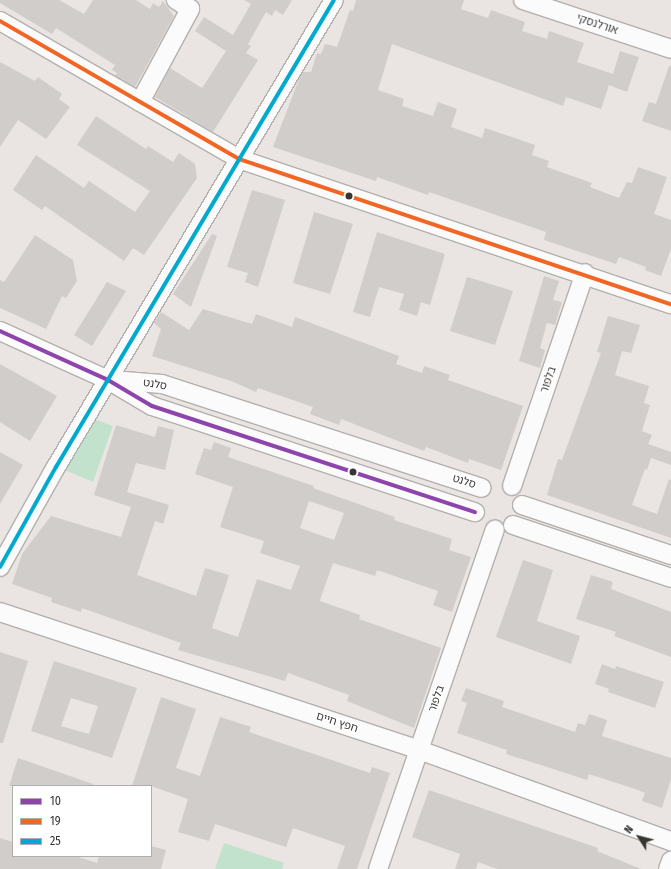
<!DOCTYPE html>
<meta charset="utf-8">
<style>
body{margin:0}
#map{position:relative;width:671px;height:869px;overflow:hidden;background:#eae5e2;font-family:"Fira Sans Condensed","Noto Sans Hebrew",sans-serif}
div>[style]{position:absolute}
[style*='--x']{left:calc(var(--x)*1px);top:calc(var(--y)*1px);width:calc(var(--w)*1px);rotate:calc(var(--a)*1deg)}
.green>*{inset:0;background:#c2e2ce}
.building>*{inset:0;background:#d1cdcb}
.roads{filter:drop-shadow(1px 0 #b3b0ad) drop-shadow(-1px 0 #b3b0ad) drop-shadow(0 1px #b3b0ad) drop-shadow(0 -1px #b3b0ad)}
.minor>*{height:18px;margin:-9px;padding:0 9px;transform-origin:9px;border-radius:9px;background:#fcfbfb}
.bus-1>*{height:4px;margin:-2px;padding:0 2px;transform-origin:2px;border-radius:2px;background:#8e44ad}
.bus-2>*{height:4px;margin:-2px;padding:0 2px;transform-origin:2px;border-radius:2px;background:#f26522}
.bus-3>*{height:4px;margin:-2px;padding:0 2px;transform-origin:2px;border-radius:2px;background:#00a9ce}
.dots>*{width:11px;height:11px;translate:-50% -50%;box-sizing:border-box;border:2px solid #fff;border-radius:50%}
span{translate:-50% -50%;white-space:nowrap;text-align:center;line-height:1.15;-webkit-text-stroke:3.5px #fff;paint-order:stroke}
.street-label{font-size:11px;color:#383532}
.legend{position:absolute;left:12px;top:785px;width:140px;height:72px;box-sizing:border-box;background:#fff;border:1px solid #afaead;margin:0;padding:5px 7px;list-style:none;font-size:12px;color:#383532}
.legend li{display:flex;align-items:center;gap:8px;height:20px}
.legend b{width:20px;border:1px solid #afaead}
.north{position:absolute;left:619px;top:817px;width:40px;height:40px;-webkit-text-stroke:3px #fff;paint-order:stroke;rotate:306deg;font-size:11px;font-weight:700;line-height:16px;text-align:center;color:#383532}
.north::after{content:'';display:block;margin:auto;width:14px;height:18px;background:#383532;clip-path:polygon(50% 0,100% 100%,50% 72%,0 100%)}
</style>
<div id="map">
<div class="green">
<i style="clip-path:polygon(89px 417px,113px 426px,93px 482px,60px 468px)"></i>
<i style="clip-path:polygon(224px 843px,284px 863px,282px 869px,215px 869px)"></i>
</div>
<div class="building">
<i style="clip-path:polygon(0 0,59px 0,84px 14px,93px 0,136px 0,150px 9px,153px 3px,159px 7px,163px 1px,174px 16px,135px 87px,115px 76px,117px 73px,112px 70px,115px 65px,56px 28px,52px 34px,0 3px)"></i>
<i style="clip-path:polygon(244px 0,292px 0,283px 15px,275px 10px,272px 16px,266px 12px,248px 44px,251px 46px,246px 53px,258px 60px,213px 132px,155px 97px,170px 68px,202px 88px,226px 51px,195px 31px,204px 17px,233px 35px,251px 4px)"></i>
<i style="clip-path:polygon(356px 0,464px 0,461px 9px,488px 18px,491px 10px,525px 22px,522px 31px,547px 39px,549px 31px,584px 43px,577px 62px,613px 74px,620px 51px,639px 57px,627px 92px,609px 85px,601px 109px,566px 97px,563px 106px,392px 44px,378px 90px,404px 99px,402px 106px,433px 116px,438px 102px,457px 109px,451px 127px,482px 138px,485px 128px,535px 145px,532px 155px,549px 161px,547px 167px,592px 183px,590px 187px,619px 198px,627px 182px,632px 183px,638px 167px,667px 177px,654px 214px,671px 220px,671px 249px,661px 276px,645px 270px,646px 267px,619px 257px,616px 264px,544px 240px,546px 232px,429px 192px,428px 195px,377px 177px,376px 181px,273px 147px,299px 79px,303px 72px,311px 72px,317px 53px,321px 54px,325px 44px,337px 47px,350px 10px,353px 11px)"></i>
<i style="clip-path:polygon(0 62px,35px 81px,38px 77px,62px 94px,59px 99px,70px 107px,46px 139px,18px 120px,0 147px)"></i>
<i style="clip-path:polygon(669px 66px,671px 66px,671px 131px,642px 121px,649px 102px,656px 104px)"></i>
<i style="clip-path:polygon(96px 116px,146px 149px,148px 146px,173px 162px,179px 153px,195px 164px,197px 178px,144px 255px,133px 248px,124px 261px,45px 206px,42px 210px,13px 190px,36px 155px,84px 188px,89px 181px,135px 212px,150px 191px,77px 145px)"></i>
<i style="clip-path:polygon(252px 190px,285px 200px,258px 287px,245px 282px,248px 273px,227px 267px)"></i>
<i style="clip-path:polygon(314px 212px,353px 224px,330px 294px,293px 283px)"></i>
<i style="clip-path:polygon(377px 232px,445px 254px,430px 305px,421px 302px,417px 316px,399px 310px,404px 294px,379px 287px,370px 317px,353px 312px)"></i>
<i style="clip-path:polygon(212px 234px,217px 236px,191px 307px,173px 294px)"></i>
<i style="clip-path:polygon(35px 235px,73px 260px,77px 281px,66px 298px,62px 296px,46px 329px,0 308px,0 280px,4px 282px)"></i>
<i style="clip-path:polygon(544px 276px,559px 281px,553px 300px,562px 302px,555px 325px,547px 323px,540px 348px,545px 350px,540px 368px,519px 361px)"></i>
<i style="clip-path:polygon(467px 277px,513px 291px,495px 345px,450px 331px)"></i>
<i style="clip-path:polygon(107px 282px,126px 291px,92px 346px,74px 335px)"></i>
<i style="clip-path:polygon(203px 309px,252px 324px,256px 314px,292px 327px,295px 317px,399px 356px,396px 364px,422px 373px,424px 366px,450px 375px,448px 380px,523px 406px,501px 470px,469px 459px,468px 463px,426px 447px,424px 451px,341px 419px,339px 425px,310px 414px,313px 407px,258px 388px,256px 392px,231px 381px,152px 356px,161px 329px,154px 323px,161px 312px,189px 330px)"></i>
<i style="clip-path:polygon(608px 316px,640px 325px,631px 353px,622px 351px,615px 375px,649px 386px,644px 403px,650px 405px,642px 431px,652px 435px,648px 444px,671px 452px,671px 465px,651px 458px,647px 470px,645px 469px,632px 505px,657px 514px,669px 479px,671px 480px,671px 538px,547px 495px,558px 459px,562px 460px,601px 353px,597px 352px)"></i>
<i style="clip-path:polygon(0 364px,57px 396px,30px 441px,0 422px)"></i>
<i style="clip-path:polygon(evenodd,116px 425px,155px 437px,158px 426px,174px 430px,165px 470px,136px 463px,127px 492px,169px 505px,163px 524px,155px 521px,137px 575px,196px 596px,205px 568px,229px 575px,212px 628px,238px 637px,257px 579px,291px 590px,300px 566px,260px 553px,264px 541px,220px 527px,233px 487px,195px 474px,204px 448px,211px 450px,214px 442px,231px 448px,228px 457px,314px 486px,313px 488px,395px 517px,394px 520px,452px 539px,449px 550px,471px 557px,452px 612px,433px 605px,438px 591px,377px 570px,375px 576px,333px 563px,321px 597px,320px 601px,360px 615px,359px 619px,441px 648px,414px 728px,347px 701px,349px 695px,288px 673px,285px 681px,178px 650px,181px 643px,82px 608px,81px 612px,51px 602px,52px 598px,12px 584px,22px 554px,51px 516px,121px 537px,131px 507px,94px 495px,116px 425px,309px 501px,344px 513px,334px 540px,300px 528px,309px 501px)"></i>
<i style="clip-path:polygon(0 452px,23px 465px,0 504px)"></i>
<i style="clip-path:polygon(523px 560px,553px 570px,537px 621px,580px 636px,571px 664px,496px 637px)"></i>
<i style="clip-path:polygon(591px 575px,613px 582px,611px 589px,671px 612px,671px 657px,614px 636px,616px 632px,576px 619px)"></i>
<i style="clip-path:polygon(0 652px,28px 661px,3px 743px,0 743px)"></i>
<i style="clip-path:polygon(evenodd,54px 661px,137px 688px,112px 758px,31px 731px,54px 661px,71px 698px,98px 706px,89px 734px,61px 726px,71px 698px)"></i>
<i style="clip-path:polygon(602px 664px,615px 669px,616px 666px,664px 682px,655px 708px,608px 692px,609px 689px,595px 684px)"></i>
<i style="clip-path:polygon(466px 688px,504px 701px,502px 707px,575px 732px,578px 723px,585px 725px,589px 714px,607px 720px,602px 736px,671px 758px,671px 779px,662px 808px,642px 801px,645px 793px,638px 790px,589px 774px,587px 780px,544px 766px,506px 754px,507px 750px,457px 733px,467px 703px,461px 701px)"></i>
<i style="clip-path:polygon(161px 697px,196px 709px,176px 768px,200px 776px,220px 717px,251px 727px,249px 732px,370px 773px,372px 767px,390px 773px,357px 869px,337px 869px,345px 846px,293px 828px,286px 847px,215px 824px,209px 841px,178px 832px,188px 799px,151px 786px,132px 786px)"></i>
<i style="clip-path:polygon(18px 758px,93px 784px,93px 786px,9px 786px)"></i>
<i style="clip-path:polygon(429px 790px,598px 848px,597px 851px,641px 869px,497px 869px,478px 862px,476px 869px,455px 869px,460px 854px,412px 837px)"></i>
<i style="clip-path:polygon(0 838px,13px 842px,13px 856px,75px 856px,97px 863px,99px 856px,151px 856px,151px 846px,166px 850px,161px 869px,0 869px)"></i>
</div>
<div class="roads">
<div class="minor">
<i style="--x:523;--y:0;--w:156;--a:18.3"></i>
<i style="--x:0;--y:21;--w:276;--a:30"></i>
<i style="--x:239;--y:159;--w:456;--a:18.6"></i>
<i style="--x:140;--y:102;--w:106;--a:-61.7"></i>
<i style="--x:190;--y:9;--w:17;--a:-147"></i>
<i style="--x:0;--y:331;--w:119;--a:24.4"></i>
<i style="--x:108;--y:380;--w:51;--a:30.6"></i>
<i style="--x:152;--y:406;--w:340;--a:18.2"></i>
<i style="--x:112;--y:380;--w:50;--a:4.6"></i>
<i style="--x:162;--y:384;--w:336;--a:18"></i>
<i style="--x:512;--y:486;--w:225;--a:-71.1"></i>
<i style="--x:522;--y:505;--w:157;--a:18.6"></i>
<i style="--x:513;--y:525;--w:167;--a:18.5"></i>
<i style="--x:0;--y:567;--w:115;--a:-60.8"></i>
<i style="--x:56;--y:467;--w:543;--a:-59.24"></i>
<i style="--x:0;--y:612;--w:441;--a:18.2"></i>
<i style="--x:419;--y:750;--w:268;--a:19.9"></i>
<i style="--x:378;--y:869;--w:359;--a:-71"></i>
<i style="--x:668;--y:869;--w:9;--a:-69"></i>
</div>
</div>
<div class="bus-1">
<i style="--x:0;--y:331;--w:119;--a:24.4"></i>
<i style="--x:108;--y:380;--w:51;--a:30.6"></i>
<i style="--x:152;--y:406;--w:340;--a:18.2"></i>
</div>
<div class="bus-2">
<i style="--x:0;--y:21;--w:276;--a:30"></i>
<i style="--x:239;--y:159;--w:456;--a:18.6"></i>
</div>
<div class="bus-3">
<i style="--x:0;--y:567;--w:115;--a:-60.8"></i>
<i style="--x:56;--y:467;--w:543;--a:-59.24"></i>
</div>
<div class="dots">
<i style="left:349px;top:196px;background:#383532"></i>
<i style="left:353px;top:472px;background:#383532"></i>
</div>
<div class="street-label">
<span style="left:597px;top:25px;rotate:18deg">אורלנסקי</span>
<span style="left:549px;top:380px;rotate:-71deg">בלפור</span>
<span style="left:155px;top:385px;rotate:9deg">סלנט</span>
<span style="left:464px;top:482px;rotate:18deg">סלנט</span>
<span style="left:437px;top:699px;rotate:-71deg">בלפור</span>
<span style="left:337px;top:723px;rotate:18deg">חפץ חיים</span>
</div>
<ul class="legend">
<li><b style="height:5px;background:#8e44ad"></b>10</li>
<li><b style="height:5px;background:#f26522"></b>19</li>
<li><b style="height:5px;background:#00a9ce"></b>25</li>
</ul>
<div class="north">N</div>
</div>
